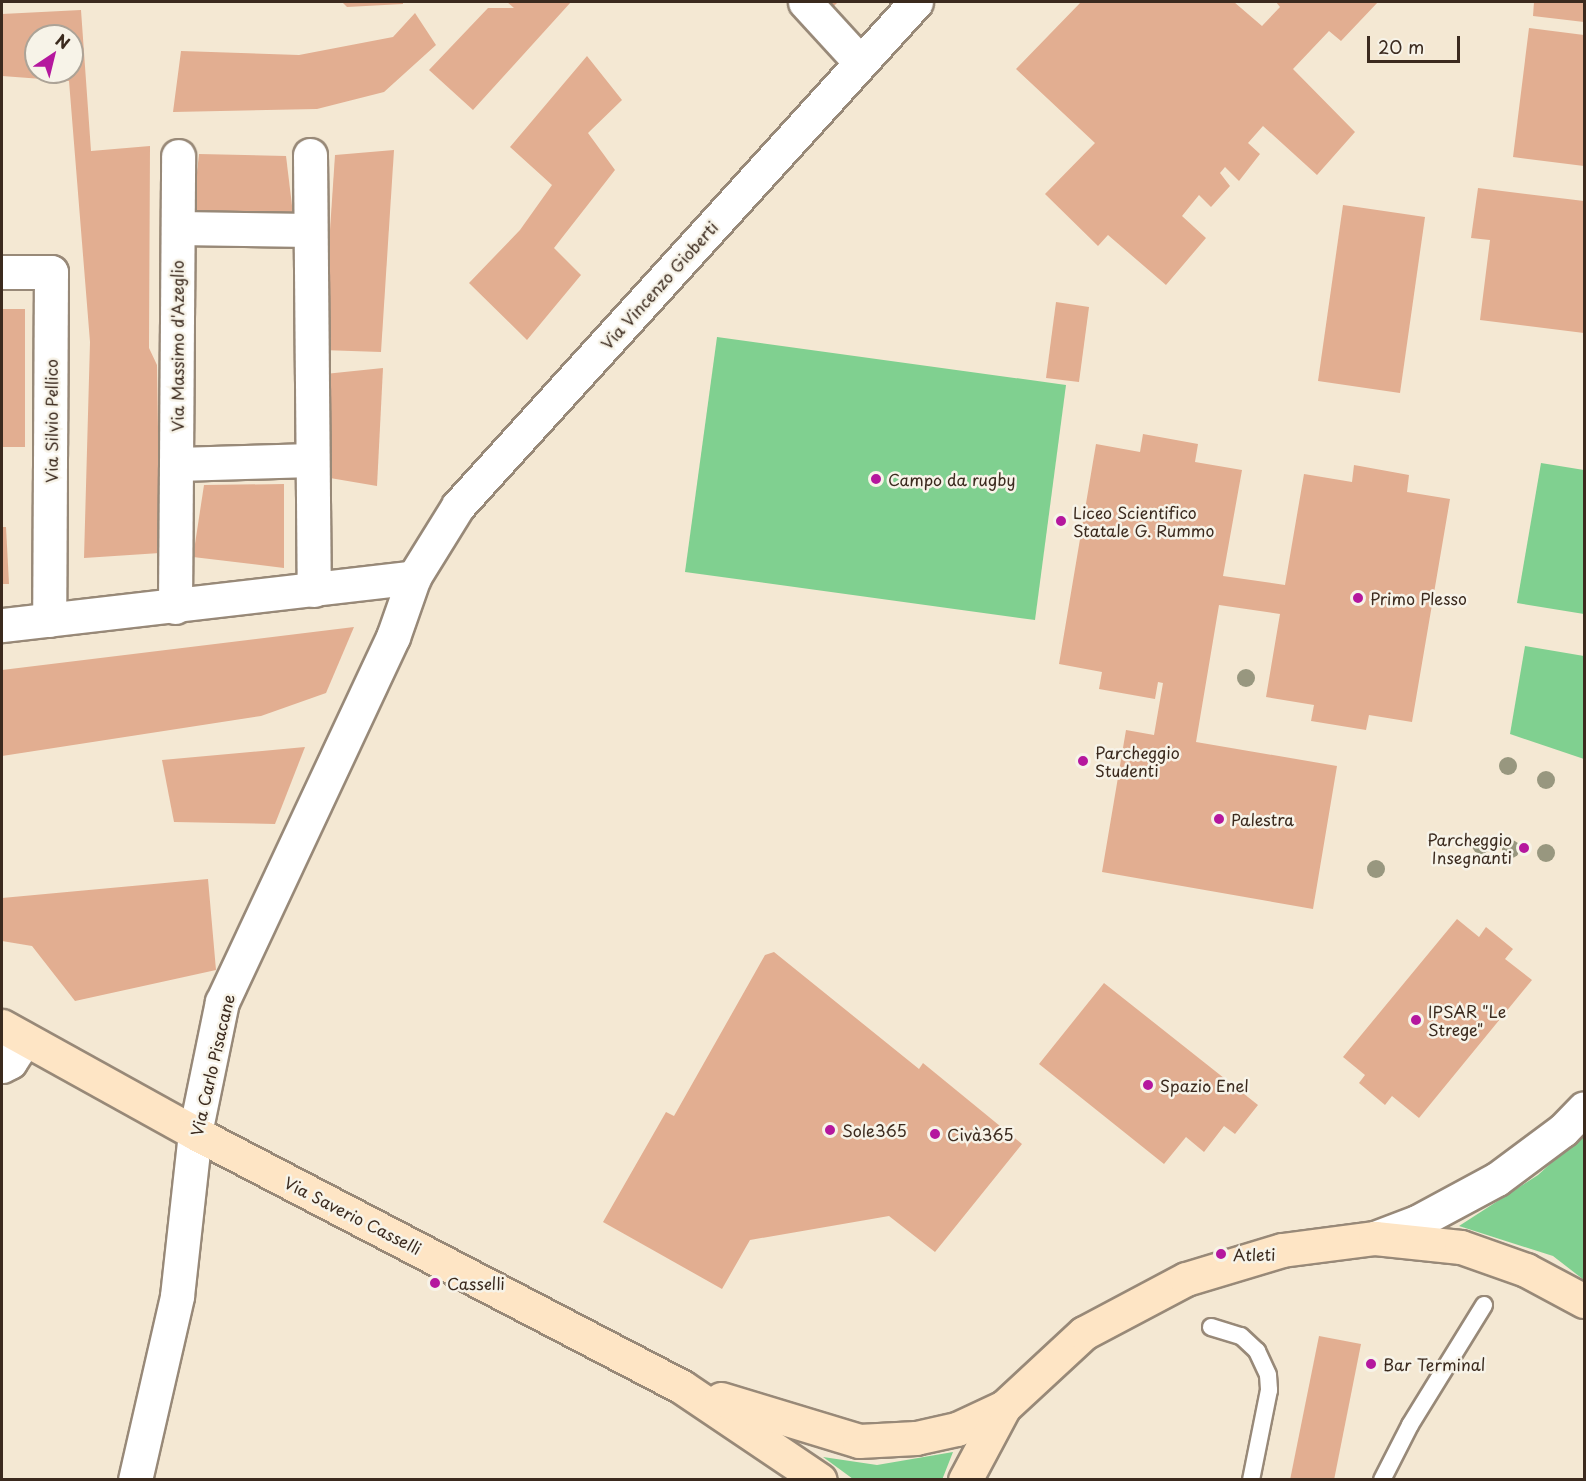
<!DOCTYPE html>
<meta charset="utf-8">
<style>
body{margin:0}
#map{position:relative;width:1586px;height:1481px;overflow:hidden;background:#f4e8d3;font-family:"Playpen Sans",sans-serif}
div>[style]{position:absolute}
[style*='--x']{left:calc(var(--x)*1px);top:calc(var(--y)*1px);width:calc(var(--w)*1px);rotate:calc(var(--a)*1deg)}
.green>*{inset:0;background:#80d090}
.building>*{inset:0;background:#e2ae91}
.roads{filter:drop-shadow(2px 0 #988978) drop-shadow(-2px 0 #988978) drop-shadow(0 2px #988978) drop-shadow(0 -2px #988978)}
.service>*{height:16px;margin:-8px;padding:0 8px;transform-origin:8px;border-radius:8px;background:#fff}
.minor>*{height:33px;margin:-16.5px;padding:0 16.5px;transform-origin:16.5px;border-radius:16.5px;background:#fff}
.secondary>*{height:33px;margin:-16.5px;padding:0 16.5px;transform-origin:16.5px;border-radius:16.5px;background:#fee5c5}
.trees>*{width:18px;height:18px;margin:-9px;border-radius:50%;background:#98977f}
.dots>*{width:16px;height:16px;translate:-50% -50%;box-sizing:border-box;border:3px solid #f7f3e8;border-radius:50%}
span{translate:-50% -50%;white-space:nowrap;text-align:center;line-height:1.15;-webkit-text-stroke:5px #f7f3e8;paint-order:stroke}
.street-label{font-size:16px;color:#3b2a1e}
.poi-label{font-size:16px;color:#3b2a1e}
.left{translate:0 -50%;text-align:left}
.right{translate:-100% -50%;text-align:right}
.frame{position:absolute;inset:0;border:3px solid #3b2a1e;pointer-events:none}
.north{position:absolute;left:24px;top:24px;width:60px;height:60px;box-sizing:border-box;background:#f7f3e8;border:2px solid #aca397;border-radius:50%;rotate:35deg;font-size:16px;font-weight:700;line-height:24px;text-align:center;color:#3b2a1e}
.north::after{content:'';display:block;margin:auto;width:21px;height:27px;background:#b5179e;clip-path:polygon(50% 0,100% 100%,50% 72%,0 100%)}
.scale{position:absolute;left:1367px;top:36px;width:93px;height:27px;box-sizing:border-box;border:3px solid #3b2a1e;border-top:0;padding-left:8px;font-size:18px;line-height:21px;white-space:nowrap;color:#3b2a1e;-webkit-text-stroke:4px #f7f3e8;paint-order:stroke}
</style>
<div id="map">
<div class="green">
<i style="clip-path:polygon(717px 337px,1066px 385px,1035px 620px,685px 572px)"></i>
<i style="clip-path:polygon(1541px 463px,1584px 470px,1584px 614px,1517px 603px)"></i>
<i style="clip-path:polygon(1525px 646px,1584px 656px,1584px 759px,1510px 734px)"></i>
<i style="clip-path:polygon(1584px 1133px,1584px 1280px,1553px 1256px,1459px 1226px,1538px 1175px)"></i>
<i style="clip-path:polygon(953px 1452px,942px 1480px,853px 1479px,823px 1457px,877px 1465px)"></i>
</div>
<div class="building">
<i style="clip-path:polygon(342px 2px,403px 2px,403px 4px,347px 7px)"></i>
<i style="clip-path:polygon(507px 2px,571px 2px,473px 110px,429px 70px,488px 8px,514px 8px)"></i>
<i style="clip-path:polygon(825px 2px,838px 2px,832px 8px)"></i>
<i style="clip-path:polygon(1081px 2px,1234px 2px,1262px 26px,1280px 7px,1276px 2px,1378px 2px,1341px 41px,1329px 31px,1293px 69px,1355px 132px,1317px 175px,1263px 126px,1248px 143px,1260px 154px,1239px 181px,1225px 167px,1220px 173px,1230px 186px,1211px 207px,1199px 195px,1182px 216px,1206px 238px,1166px 285px,1108px 235px,1098px 246px,1045px 194px,1095px 143px,1016px 69px)"></i>
<i style="clip-path:polygon(1534px 2px,1584px 2px,1584px 22px,1533px 16px)"></i>
<i style="clip-path:polygon(evenodd,81px 10px,91px 151px,150px 146px,149px 348px,157px 365px,160px 553px,84px 558px,90px 342px,69px 81px,2px 76px,2px 14px,81px 10px,36px 36px,72px 36px,72px 72px,36px 72px,36px 36px)"></i>
<i style="clip-path:polygon(415px 13px,436px 45px,384px 92px,317px 109px,173px 112px,181px 51px,299px 55px,393px 37px)"></i>
<i style="clip-path:polygon(1529px 28px,1584px 35px,1584px 166px,1513px 157px)"></i>
<i style="clip-path:polygon(587px 56px,622px 100px,588px 133px,615px 170px,554px 248px,581px 275px,527px 340px,469px 283px,520px 230px,552px 185px,510px 147px)"></i>
<i style="clip-path:polygon(394px 150px,381px 352px,322px 350px,335px 155px)"></i>
<i style="clip-path:polygon(199px 154px,286px 156px,295px 230px,191px 228px)"></i>
<i style="clip-path:polygon(1478px 188px,1584px 201px,1584px 333px,1480px 320px,1490px 240px,1471px 238px)"></i>
<i style="clip-path:polygon(1343px 205px,1425px 217px,1400px 393px,1318px 381px)"></i>
<i style="clip-path:polygon(1056px 302px,1089px 307px,1079px 382px,1046px 378px)"></i>
<i style="clip-path:polygon(2px 309px,25px 309px,25px 447px,2px 447px)"></i>
<i style="clip-path:polygon(383px 368px,377px 486px,330px 478px,325px 374px)"></i>
<i style="clip-path:polygon(1143px 434px,1198px 444px,1195px 462px,1242px 470px,1223px 576px,1285px 585px,1304px 474px,1352px 482px,1354px 465px,1409px 475px,1407px 492px,1450px 499px,1412px 722px,1369px 715px,1366px 730px,1311px 721px,1314px 705px,1266px 697px,1280px 614px,1219px 605px,1196px 742px,1337px 766px,1313px 909px,1102px 872px,1126px 730px,1154px 735px,1163px 683px,1158px 682px,1155px 699px,1099px 689px,1102px 672px,1059px 664px,1096px 444px,1140px 452px)"></i>
<i style="clip-path:polygon(284px 484px,284px 568px,193px 557px,204px 485px)"></i>
<i style="clip-path:polygon(2px 527px,6px 527px,9px 584px,2px 584px)"></i>
<i style="clip-path:polygon(354px 627px,326px 693px,261px 716px,2px 756px,2px 670px)"></i>
<i style="clip-path:polygon(305px 747px,275px 824px,174px 822px,162px 760px)"></i>
<i style="clip-path:polygon(208px 879px,216px 970px,75px 1001px,32px 946px,2px 941px,2px 898px)"></i>
<i style="clip-path:polygon(1457px 919px,1479px 937px,1486px 927px,1513px 949px,1505px 959px,1532px 980px,1419px 1118px,1392px 1096px,1385px 1105px,1359px 1083px,1365px 1075px,1343px 1057px)"></i>
<i style="clip-path:polygon(774px 952px,919px 1069px,923px 1063px,1022px 1144px,935px 1252px,889px 1216px,750px 1240px,722px 1289px,603px 1222px,666px 1112px,674px 1116px,765px 955px)"></i>
<i style="clip-path:polygon(1104px 983px,1258px 1105px,1235px 1134px,1224px 1126px,1204px 1152px,1186px 1137px,1164px 1164px,1039px 1064px)"></i>
<i style="clip-path:polygon(1319px 1336px,1361px 1344px,1334px 1480px,1290px 1480px)"></i>
</div>
<div class="roads">
<div class="service">
<i style="--x:1211;--y:1327;--w:31;--a:17"></i>
<i style="--x:1241;--y:1336;--w:22;--a:43"></i>
<i style="--x:1257;--y:1351;--w:26;--a:65"></i>
<i style="--x:1268;--y:1375;--w:15;--a:86"></i>
<i style="--x:1269;--y:1390;--w:92;--a:101.3"></i>
<i style="--x:1382;--y:1480;--w:62;--a:-63"></i>
<i style="--x:1410;--y:1425;--w:141;--a:-58.3"></i>
</div>
<div class="minor">
<i style="--x:805;--y:2;--w:80;--a:47.5"></i>
<i style="--x:310;--y:155;--w:435;--a:89.5"></i>
<i style="--x:178;--y:228;--w:132;--a:0.9"></i>
<i style="--x:2;--y:272;--w:49;--a:0"></i>
<i style="--x:51;--y:272;--w:348;--a:90.3"></i>
<i style="--x:177;--y:464;--w:135;--a:-1.7"></i>
<i style="--x:175;--y:607;--w:451;--a:-89.6"></i>
<i style="--x:2;--y:625;--w:415;--a:-6.6"></i>
<i style="--x:2;--y:1066;--w:9;--a:-27"></i>
<i style="--x:10;--y:1062;--w:27;--a:-57"></i>
<i style="--x:1375;--y:1238;--w:45;--a:-20.9"></i>
<i style="--x:1417;--y:1222;--w:91;--a:-28.3"></i>
<i style="--x:1497;--y:1179;--w:82;--a:-36.6"></i>
<i style="--x:1563;--y:1130;--w:30;--a:-46"></i>
<i style="--x:135;--y:1480;--w:189;--a:-77.1"></i>
<i style="--x:177;--y:1296;--w:164;--a:-83.7"></i>
<i style="--x:195;--y:1133;--w:134;--a:-78.4"></i>
<i style="--x:222;--y:1002;--w:403;--a:-64.9"></i>
<i style="--x:393;--y:637;--w:64;--a:-70.7"></i>
<i style="--x:414;--y:577;--w:84;--a:-58.2"></i>
<i style="--x:458;--y:506;--w:681;--a:-47.74"></i>
</div>
<div class="secondary">
<i style="--x:2;--y:1026;--w:221;--a:29"></i>
<i style="--x:195;--y:1133;--w:549;--a:27.54"></i>
<i style="--x:682;--y:1387;--w:166;--a:34"></i>
<i style="--x:721;--y:1399;--w:144;--a:16.9"></i>
<i style="--x:859;--y:1441;--w:57;--a:-3"></i>
<i style="--x:916;--y:1438;--w:42;--a:-12.4"></i>
<i style="--x:957;--y:1429;--w:52;--a:-25.1"></i>
<i style="--x:965;--y:1480;--w:83;--a:-61.9"></i>
<i style="--x:1004;--y:1407;--w:109;--a:-42.8"></i>
<i style="--x:1084;--y:1333;--w:115;--a:-27.9"></i>
<i style="--x:1186;--y:1279;--w:100;--a:-16.8"></i>
<i style="--x:1282;--y:1250;--w:94;--a:-7.4"></i>
<i style="--x:1375;--y:1238;--w:86;--a:6"></i>
<i style="--x:1461;--y:1247;--w:69;--a:19.5"></i>
<i style="--x:1526;--y:1270;--w:66;--a:28.1"></i>
</div>
</div>
<div class="trees">
<i style="left:1246px;top:678px"></i>
<i style="left:1508px;top:766px"></i>
<i style="left:1546px;top:780px"></i>
<i style="left:1481px;top:845px"></i>
<i style="left:1511px;top:849px"></i>
<i style="left:1546px;top:853px"></i>
<i style="left:1376px;top:869px"></i>
</div>
<div class="dots">
<i style="left:876px;top:479px;background:#b5179e"></i>
<i style="left:1061px;top:521px;background:#b5179e"></i>
<i style="left:1358px;top:598px;background:#b5179e"></i>
<i style="left:1083px;top:761px;background:#b5179e"></i>
<i style="left:1219px;top:819px;background:#b5179e"></i>
<i style="left:1524px;top:848px;background:#b5179e"></i>
<i style="left:1416px;top:1020px;background:#b5179e"></i>
<i style="left:1148px;top:1085px;background:#b5179e"></i>
<i style="left:830px;top:1130px;background:#b5179e"></i>
<i style="left:935px;top:1134px;background:#b5179e"></i>
<i style="left:1221px;top:1254px;background:#b5179e"></i>
<i style="left:435px;top:1283px;background:#b5179e"></i>
<i style="left:1371px;top:1364px;background:#b5179e"></i>
</div>
<div class="street-label">
<span style="left:659px;top:285px;rotate:-48deg">Via Vincenzo Gioberti</span>
<span style="left:177px;top:346px;rotate:-90deg">Via Massimo d'Azeglio</span>
<span style="left:51px;top:421px;rotate:-90deg">Via Silvio Pellico</span>
<span style="left:212px;top:1065px;rotate:-77deg">Via Carlo Pisacane</span>
<span style="left:353px;top:1215px;rotate:27deg">Via Saverio Casselli</span>
</div>
<div class="poi-label">
<span class="left" style="left:888px;top:479px">Campo da rugby</span>
<span class="left" style="left:1073px;top:521px">Liceo Scientifico<br>Statale G. Rummo</span>
<span class="left" style="left:1370px;top:598px">Primo Plesso</span>
<span class="left" style="left:1095px;top:761px">Parcheggio<br>Studenti</span>
<span class="left" style="left:1231px;top:819px">Palestra</span>
<span class="right" style="left:1512px;top:848px">Parcheggio<br>Insegnanti</span>
<span class="left" style="left:1428px;top:1020px">IPSAR "Le<br>Strege"</span>
<span class="left" style="left:1160px;top:1085px">Spazio Enel</span>
<span class="left" style="left:842px;top:1130px">Sole365</span>
<span class="left" style="left:947px;top:1134px">Civà365</span>
<span class="left" style="left:1233px;top:1254px">Atleti</span>
<span class="left" style="left:447px;top:1283px">Casselli</span>
<span class="left" style="left:1383px;top:1364px">Bar Terminal</span>
</div>
<div class="frame"></div>
<div class="north">N</div>
<div class="scale">20 m</div>
</div>
